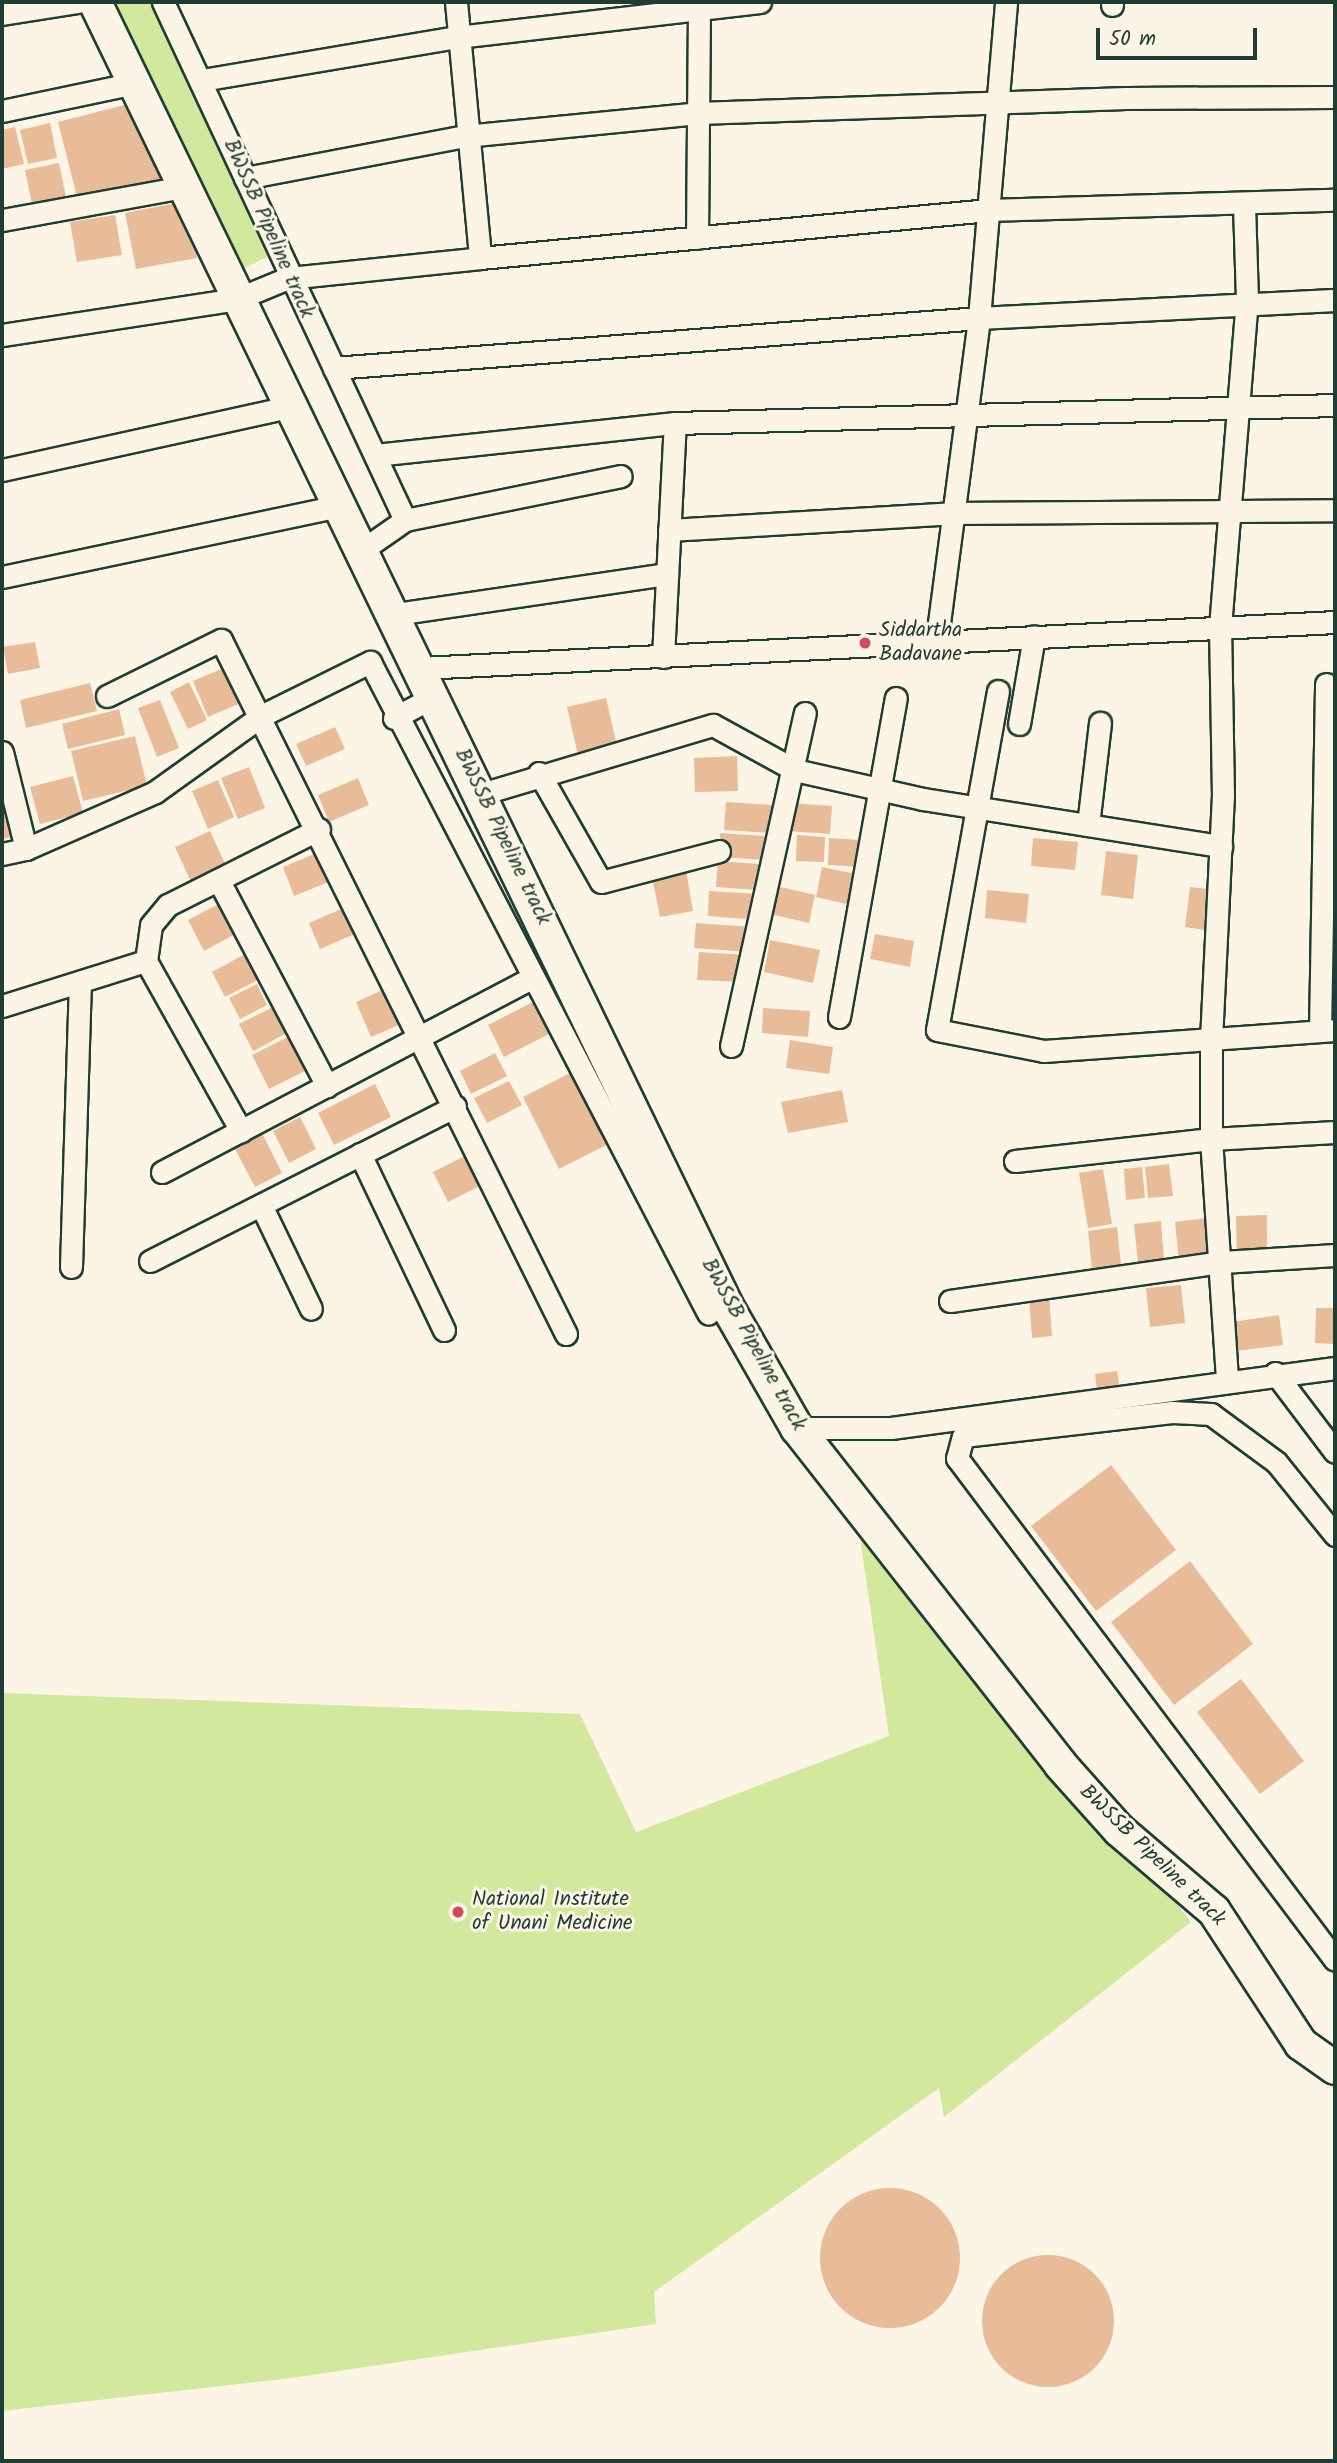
<!DOCTYPE html>
<style>
body{margin:0}
#map{position:relative;width:1337px;height:2463px;overflow:hidden;background:#fcf5e5;font-family:Kalam,sans-serif}
div>[style]{position:absolute}
[style*='--x']{left:calc(var(--x)*1px);top:calc(var(--y)*1px);width:calc(var(--w)*1px);rotate:calc(var(--a)*1deg)}
.green>*{inset:0;background:#d1e89d}
.building>*{inset:0;background:#e9bc99}
.round{border-radius:50%}
.roads{filter:drop-shadow(2px 0 #1f3d34) drop-shadow(-2px 0 #1f3d34) drop-shadow(0 2px #1f3d34) drop-shadow(0 -2px #1f3d34)}
.street>*{height:21px;margin:-10.5px;padding:0 10.5px;transform-origin:10.5px;border-radius:10.5px;background:#fcf5e5}
.secondary>*{height:32px;margin:-16px;padding:0 16px;transform-origin:16px;border-radius:16px;background:#fcf5e5}
.dots>*{width:19px;height:19px;translate:-50% -50%;box-sizing:border-box;border:4px solid #fcf5e5;border-radius:50%}
span{translate:-50% -50%;white-space:nowrap;text-align:center;line-height:1.15;-webkit-text-stroke:6px #fcf5e5;paint-order:stroke}
.street-label{font-size:21px;color:#1f3d34}
.poi-label{font-size:21px;color:#1f3d34}
.left{translate:0 -50%;text-align:left}
.frame{position:absolute;inset:0;border:4px solid #1f3d34;pointer-events:none}
.scale{position:absolute;left:1096px;top:28px;width:161px;height:32px;box-sizing:border-box;border:4px solid #1f3d34;border-top:0;padding-left:9px;font-size:21px;line-height:24px;white-space:nowrap;color:#1f3d34;-webkit-text-stroke:5px #fcf5e5;paint-order:stroke}
</style>
<div id="map">
<div class="green">
<i style="clip-path:polygon(107px 2px,154px 2px,273px 254px,234px 273px)"></i>
<i style="clip-path:polygon(855px 1504px,1191px 1922px,944px 2117px,939px 2088px,654px 2292px,656px 2324px,291px 2378px,2px 2411px,2px 1693px,580px 1714px,636px 1832px,889px 1736px)"></i>
</div>
<div class="building">
<i style="clip-path:polygon(140px 101px,162px 184px,79px 205px,58px 122px)"></i>
<i style="clip-path:polygon(50px 123px,57px 158px,28px 164px,20px 130px)"></i>
<i style="clip-path:polygon(15px 127px,24px 164px,2px 169px,2px 130px)"></i>
<i style="clip-path:polygon(59px 163px,67px 202px,33px 209px,25px 170px)"></i>
<i style="clip-path:polygon(186px 201px,197px 258px,136px 269px,125px 213px)"></i>
<i style="clip-path:polygon(115px 215px,122px 255px,77px 262px,70px 222px)"></i>
<i style="clip-path:polygon(35px 642px,40px 668px,8px 674px,3px 647px)"></i>
<i style="clip-path:polygon(226px 667px,241px 703px,208px 717px,193px 681px)"></i>
<i style="clip-path:polygon(189px 682px,207px 720px,188px 729px,170px 692px)"></i>
<i style="clip-path:polygon(90px 683px,97px 711px,26px 728px,20px 700px)"></i>
<i style="clip-path:polygon(606px 698px,617px 746px,578px 755px,567px 707px)"></i>
<i style="clip-path:polygon(160px 700px,179px 748px,157px 757px,138px 708px)"></i>
<i style="clip-path:polygon(119px 709px,125px 735px,68px 749px,62px 724px)"></i>
<i style="clip-path:polygon(335px 727px,345px 749px,306px 766px,296px 744px)"></i>
<i style="clip-path:polygon(135px 736px,147px 786px,83px 801px,71px 751px)"></i>
<i style="clip-path:polygon(737px 756px,738px 791px,695px 792px,694px 758px)"></i>
<i style="clip-path:polygon(249px 767px,265px 808px,238px 819px,221px 778px)"></i>
<i style="clip-path:polygon(73px 776px,83px 813px,40px 824px,30px 787px)"></i>
<i style="clip-path:polygon(358px 778px,369px 805px,329px 822px,318px 795px)"></i>
<i style="clip-path:polygon(218px 780px,234px 817px,208px 829px,192px 791px)"></i>
<i style="clip-path:polygon(726px 802px,773px 805px,772px 833px,724px 830px)"></i>
<i style="clip-path:polygon(789px 803px,832px 806px,830px 834px,787px 831px)"></i>
<i style="clip-path:polygon(10px 809px,17px 836px,2px 839px,2px 811px)"></i>
<i style="clip-path:polygon(210px 831px,226px 866px,191px 882px,175px 847px)"></i>
<i style="clip-path:polygon(720px 833px,765px 836px,764px 860px,719px 857px)"></i>
<i style="clip-path:polygon(797px 835px,825px 837px,824px 862px,796px 861px)"></i>
<i style="clip-path:polygon(829px 838px,860px 840px,859px 867px,828px 865px)"></i>
<i style="clip-path:polygon(1033px 838px,1078px 842px,1075px 870px,1031px 866px)"></i>
<i style="clip-path:polygon(1106px 851px,1138px 855px,1133px 899px,1101px 895px)"></i>
<i style="clip-path:polygon(319px 852px,331px 881px,294px 896px,283px 867px)"></i>
<i style="clip-path:polygon(718px 861px,759px 864px,757px 890px,716px 887px)"></i>
<i style="clip-path:polygon(822px 867px,861px 875px,855px 906px,816px 897px)"></i>
<i style="clip-path:polygon(686px 870px,693px 911px,660px 917px,652px 877px)"></i>
<i style="clip-path:polygon(776px 886px,815px 895px,809px 923px,770px 914px)"></i>
<i style="clip-path:polygon(1190px 887px,1208px 889px,1204px 930px,1185px 927px)"></i>
<i style="clip-path:polygon(987px 890px,1029px 894px,1026px 923px,985px 918px)"></i>
<i style="clip-path:polygon(709px 891px,761px 894px,759px 920px,708px 916px)"></i>
<i style="clip-path:polygon(226px 900px,241px 931px,204px 951px,188px 920px)"></i>
<i style="clip-path:polygon(346px 907px,357px 933px,320px 949px,309px 923px)"></i>
<i style="clip-path:polygon(696px 923px,751px 927px,750px 952px,694px 948px)"></i>
<i style="clip-path:polygon(875px 934px,914px 941px,910px 967px,870px 959px)"></i>
<i style="clip-path:polygon(770px 940px,820px 950px,813px 983px,764px 972px)"></i>
<i style="clip-path:polygon(699px 952px,747px 955px,745px 982px,697px 980px)"></i>
<i style="clip-path:polygon(247px 953px,260px 979px,225px 997px,212px 972px)"></i>
<i style="clip-path:polygon(257px 984px,267px 1005px,240px 1019px,229px 998px)"></i>
<i style="clip-path:polygon(385px 989px,401px 1024px,371px 1037px,356px 1002px)"></i>
<i style="clip-path:polygon(533px 1002px,549px 1034px,504px 1057px,488px 1025px)"></i>
<i style="clip-path:polygon(273px 1007px,287px 1033px,253px 1051px,239px 1024px)"></i>
<i style="clip-path:polygon(763px 1008px,810px 1011px,808px 1037px,762px 1033px)"></i>
<i style="clip-path:polygon(290px 1036px,307px 1070px,269px 1089px,252px 1055px)"></i>
<i style="clip-path:polygon(790px 1040px,833px 1047px,829px 1074px,786px 1068px)"></i>
<i style="clip-path:polygon(495px 1053px,507px 1076px,471px 1094px,460px 1071px)"></i>
<i style="clip-path:polygon(572px 1072px,608px 1144px,559px 1169px,523px 1097px)"></i>
<i style="clip-path:polygon(509px 1081px,522px 1105px,487px 1123px,474px 1098px)"></i>
<i style="clip-path:polygon(375px 1084px,391px 1117px,334px 1145px,318px 1113px)"></i>
<i style="clip-path:polygon(842px 1090px,848px 1122px,788px 1133px,781px 1102px)"></i>
<i style="clip-path:polygon(300px 1117px,316px 1149px,289px 1163px,273px 1131px)"></i>
<i style="clip-path:polygon(262px 1133px,282px 1173px,255px 1187px,234px 1147px)"></i>
<i style="clip-path:polygon(471px 1153px,486px 1183px,448px 1202px,433px 1172px)"></i>
<i style="clip-path:polygon(1169px 1164px,1173px 1196px,1148px 1198px,1145px 1167px)"></i>
<i style="clip-path:polygon(1142px 1167px,1145px 1198px,1126px 1200px,1124px 1169px)"></i>
<i style="clip-path:polygon(1103px 1169px,1112px 1224px,1088px 1228px,1079px 1173px)"></i>
<i style="clip-path:polygon(1267px 1215px,1267px 1258px,1237px 1258px,1236px 1216px)"></i>
<i style="clip-path:polygon(1207px 1218px,1211px 1259px,1179px 1262px,1175px 1222px)"></i>
<i style="clip-path:polygon(1161px 1221px,1164px 1261px,1138px 1263px,1134px 1224px)"></i>
<i style="clip-path:polygon(1117px 1227px,1121px 1265px,1092px 1269px,1088px 1231px)"></i>
<i style="clip-path:polygon(1181px 1285px,1185px 1323px,1150px 1327px,1146px 1288px)"></i>
<i style="clip-path:polygon(1049px 1295px,1052px 1336px,1032px 1338px,1029px 1297px)"></i>
<i style="clip-path:polygon(1316px 1308px,1335px 1308px,1335px 1344px,1315px 1343px)"></i>
<i style="clip-path:polygon(1279px 1315px,1283px 1345px,1236px 1351px,1232px 1322px)"></i>
<i style="clip-path:polygon(1117px 1371px,1120px 1389px,1097px 1392px,1095px 1374px)"></i>
<i style="clip-path:polygon(1111px 1465px,1176px 1550px,1096px 1611px,1031px 1526px)"></i>
<i style="clip-path:polygon(1190px 1561px,1253px 1644px,1174px 1705px,1111px 1622px)"></i>
<i style="clip-path:polygon(1241px 1679px,1304px 1761px,1260px 1794px,1197px 1712px)"></i>
<i class="round" style="left:820px;top:2188px;width:140px;height:140px"></i>
<i class="round" style="left:982px;top:2255px;width:132px;height:132px"></i>
</div>
<div class="roads">
<div class="street">
<i style="--x:163;--y:2;--w:572;--a:64.96"></i>
<i style="--x:456;--y:2;--w:257;--a:84.6"></i>
<i style="--x:1112;--y:2;--w:3;--a:90"></i>
<i style="--x:2;--y:14;--w:77;--a:-9"></i>
<i style="--x:202;--y:80;--w:259;--a:-9.6"></i>
<i style="--x:457;--y:37;--w:305;--a:-6.6"></i>
<i style="--x:2;--y:111;--w:136;--a:-11.9"></i>
<i style="--x:245;--y:178;--w:224;--a:-10.8"></i>
<i style="--x:465;--y:136;--w:234;--a:-5.6"></i>
<i style="--x:698;--y:113;--w:428;--a:-2"></i>
<i style="--x:1126;--y:98;--w:209;--a:-0.3"></i>
<i style="--x:2;--y:220;--w:185;--a:-10.3"></i>
<i style="--x:697;--y:238;--w:236;--a:-89.5"></i>
<i style="--x:2;--y:335;--w:238;--a:-8.7"></i>
<i style="--x:237;--y:299;--w:55;--a:-22.4"></i>
<i style="--x:288;--y:278;--w:193;--a:-5.9"></i>
<i style="--x:480;--y:258;--w:511;--a:-5.39"></i>
<i style="--x:989;--y:210;--w:346;--a:-1.7"></i>
<i style="--x:334;--y:368;--w:647;--a:-4.43"></i>
<i style="--x:979;--y:318;--w:356;--a:-2.9"></i>
<i style="--x:375;--y:455;--w:302;--a:-6.1"></i>
<i style="--x:675;--y:423;--w:660;--a:-1.56"></i>
<i style="--x:2;--y:470;--w:297;--a:-12.4"></i>
<i style="--x:669;--y:530;--w:283;--a:-3.4"></i>
<i style="--x:951;--y:513;--w:384;--a:-0.4"></i>
<i style="--x:362;--y:550;--w:52;--a:-34.9"></i>
<i style="--x:405;--y:520;--w:220;--a:-11.5"></i>
<i style="--x:2;--y:577;--w:345;--a:-11.9"></i>
<i style="--x:395;--y:614;--w:275;--a:-8.4"></i>
<i style="--x:937;--y:638;--w:323;--a:-82.5"></i>
<i style="--x:979;--y:318;--w:317;--a:-85.1"></i>
<i style="--x:663;--y:657;--w:234;--a:-87.1"></i>
<i style="--x:421;--y:668;--w:915;--a:-2.88"></i>
<i style="--x:998;--y:691;--w:344;--a:100.2"></i>
<i style="--x:937;--y:1030;--w:109;--a:11.1"></i>
<i style="--x:1044;--y:1051;--w:292;--a:-4.1"></i>
<i style="--x:107;--y:696;--w:127;--a:-26.2"></i>
<i style="--x:221;--y:640;--w:775;--a:63.57"></i>
<i style="--x:394;--y:718;--w:47;--a:-28.2"></i>
<i style="--x:1019;--y:724;--w:89;--a:-80.3"></i>
<i style="--x:2;--y:752;--w:100;--a:76.1"></i>
<i style="--x:539;--y:773;--w:125;--a:60.4"></i>
<i style="--x:601;--y:882;--w:122;--a:-14.7"></i>
<i style="--x:481;--y:794;--w:242;--a:-16.6"></i>
<i style="--x:713;--y:725;--w:94;--a:28.8"></i>
<i style="--x:795;--y:770;--w:131;--a:12.8"></i>
<i style="--x:923;--y:799;--w:302;--a:9"></i>
<i style="--x:1088;--y:825;--w:103;--a:-83.3"></i>
<i style="--x:2;--y:854;--w:25;--a:-12"></i>
<i style="--x:26;--y:849;--w:141;--a:-23.8"></i>
<i style="--x:155;--y:792;--w:130;--a:-35.6"></i>
<i style="--x:261;--y:716;--w:122;--a:-26.4"></i>
<i style="--x:370;--y:662;--w:734;--a:62.56"></i>
<i style="--x:219;--y:881;--w:232;--a:62.2"></i>
<i style="--x:146;--y:961;--w:195;--a:60.8"></i>
<i style="--x:2;--y:1006;--w:151;--a:-17.4"></i>
<i style="--x:146;--y:961;--w:36;--a:-82"></i>
<i style="--x:151;--y:925;--w:26;--a:-50"></i>
<i style="--x:168;--y:905;--w:169;--a:-26.7"></i>
<i style="--x:839;--y:1017;--w:324;--a:-79.9"></i>
<i style="--x:1320;--y:1031;--w:347;--a:-89"></i>
<i style="--x:731;--y:1046;--w:341;--a:-77.5"></i>
<i style="--x:360;--y:1154;--w:195;--a:64.5"></i>
<i style="--x:1015;--y:1161;--w:197;--a:-6.4"></i>
<i style="--x:1211;--y:1139;--w:124;--a:-3.2"></i>
<i style="--x:162;--y:1172;--w:419;--a:-27.7"></i>
<i style="--x:261;--y:1205;--w:115;--a:64.3"></i>
<i style="--x:150;--y:1261;--w:342;--a:-26.9"></i>
<i style="--x:71;--y:1267;--w:283;--a:-88.2"></i>
<i style="--x:950;--y:1301;--w:275;--a:-8.2"></i>
<i style="--x:1222;--y:1262;--w:113;--a:-3.5"></i>
<i style="--x:1275;--y:1373;--w:99;--a:52.8"></i>
<i style="--x:1227;--y:1379;--w:241;--a:-93.8"></i>
<i style="--x:1211;--y:1139;--w:99;--a:-90"></i>
<i style="--x:1211;--y:1040;--w:244;--a:-87.2"></i>
<i style="--x:1223;--y:796;--w:169;--a:-91"></i>
<i style="--x:1220;--y:627;--w:328;--a:-85.3"></i>
<i style="--x:1247;--y:300;--w:96;--a:-91.8"></i>
<i style="--x:797;--y:1428;--w:94;--a:0"></i>
<i style="--x:891;--y:1428;--w:448;--a:-7.7"></i>
<i style="--x:1335;--y:1535;--w:94;--a:-128.9"></i>
<i style="--x:1276;--y:1462;--w:81;--a:-143.6"></i>
<i style="--x:1211;--y:1414;--w:39;--a:-177"></i>
<i style="--x:1172;--y:1412;--w:210;--a:173.4"></i>
<i style="--x:963;--y:1436;--w:23;--a:105"></i>
<i style="--x:957;--y:1458;--w:628;--a:53.02"></i>
</div>
<div class="secondary">
<i style="--x:95;--y:2;--w:1449;--a:64.14"></i>
<i style="--x:727;--y:1306;--w:141;--a:60.2"></i>
<i style="--x:797;--y:1428;--w:427;--a:51.9"></i>
<i style="--x:1060;--y:1764;--w:89;--a:48.2"></i>
<i style="--x:1119;--y:1830;--w:125;--a:40.5"></i>
<i style="--x:1214;--y:1911;--w:159;--a:56.8"></i>
<i style="--x:1301;--y:2044;--w:42;--a:35.2"></i>
</div>
</div>
<div class="dots">
<i style="left:865px;top:643px;background:#d1495b"></i>
<i style="left:458px;top:1912px;background:#d1495b"></i>
</div>
<div class="street-label">
<span style="left:268px;top:229px;rotate:66deg">BWSSB Pipeline track</span>
<span style="left:502px;top:837px;rotate:64deg">BWSSB Pipeline track</span>
<span style="left:753px;top:1345px;rotate:61deg">BWSSB Pipeline track</span>
<span style="left:1152px;top:1856px;rotate:44deg">BWSSB Pipeline track</span>
</div>
<div class="poi-label">
<span class="left" style="left:879px;top:643px">Siddartha<br>Badavane</span>
<span class="left" style="left:472px;top:1912px">National Institute<br>of Unani Medicine</span>
</div>
<div class="frame"></div>
<div class="scale">50 m</div>
</div>
